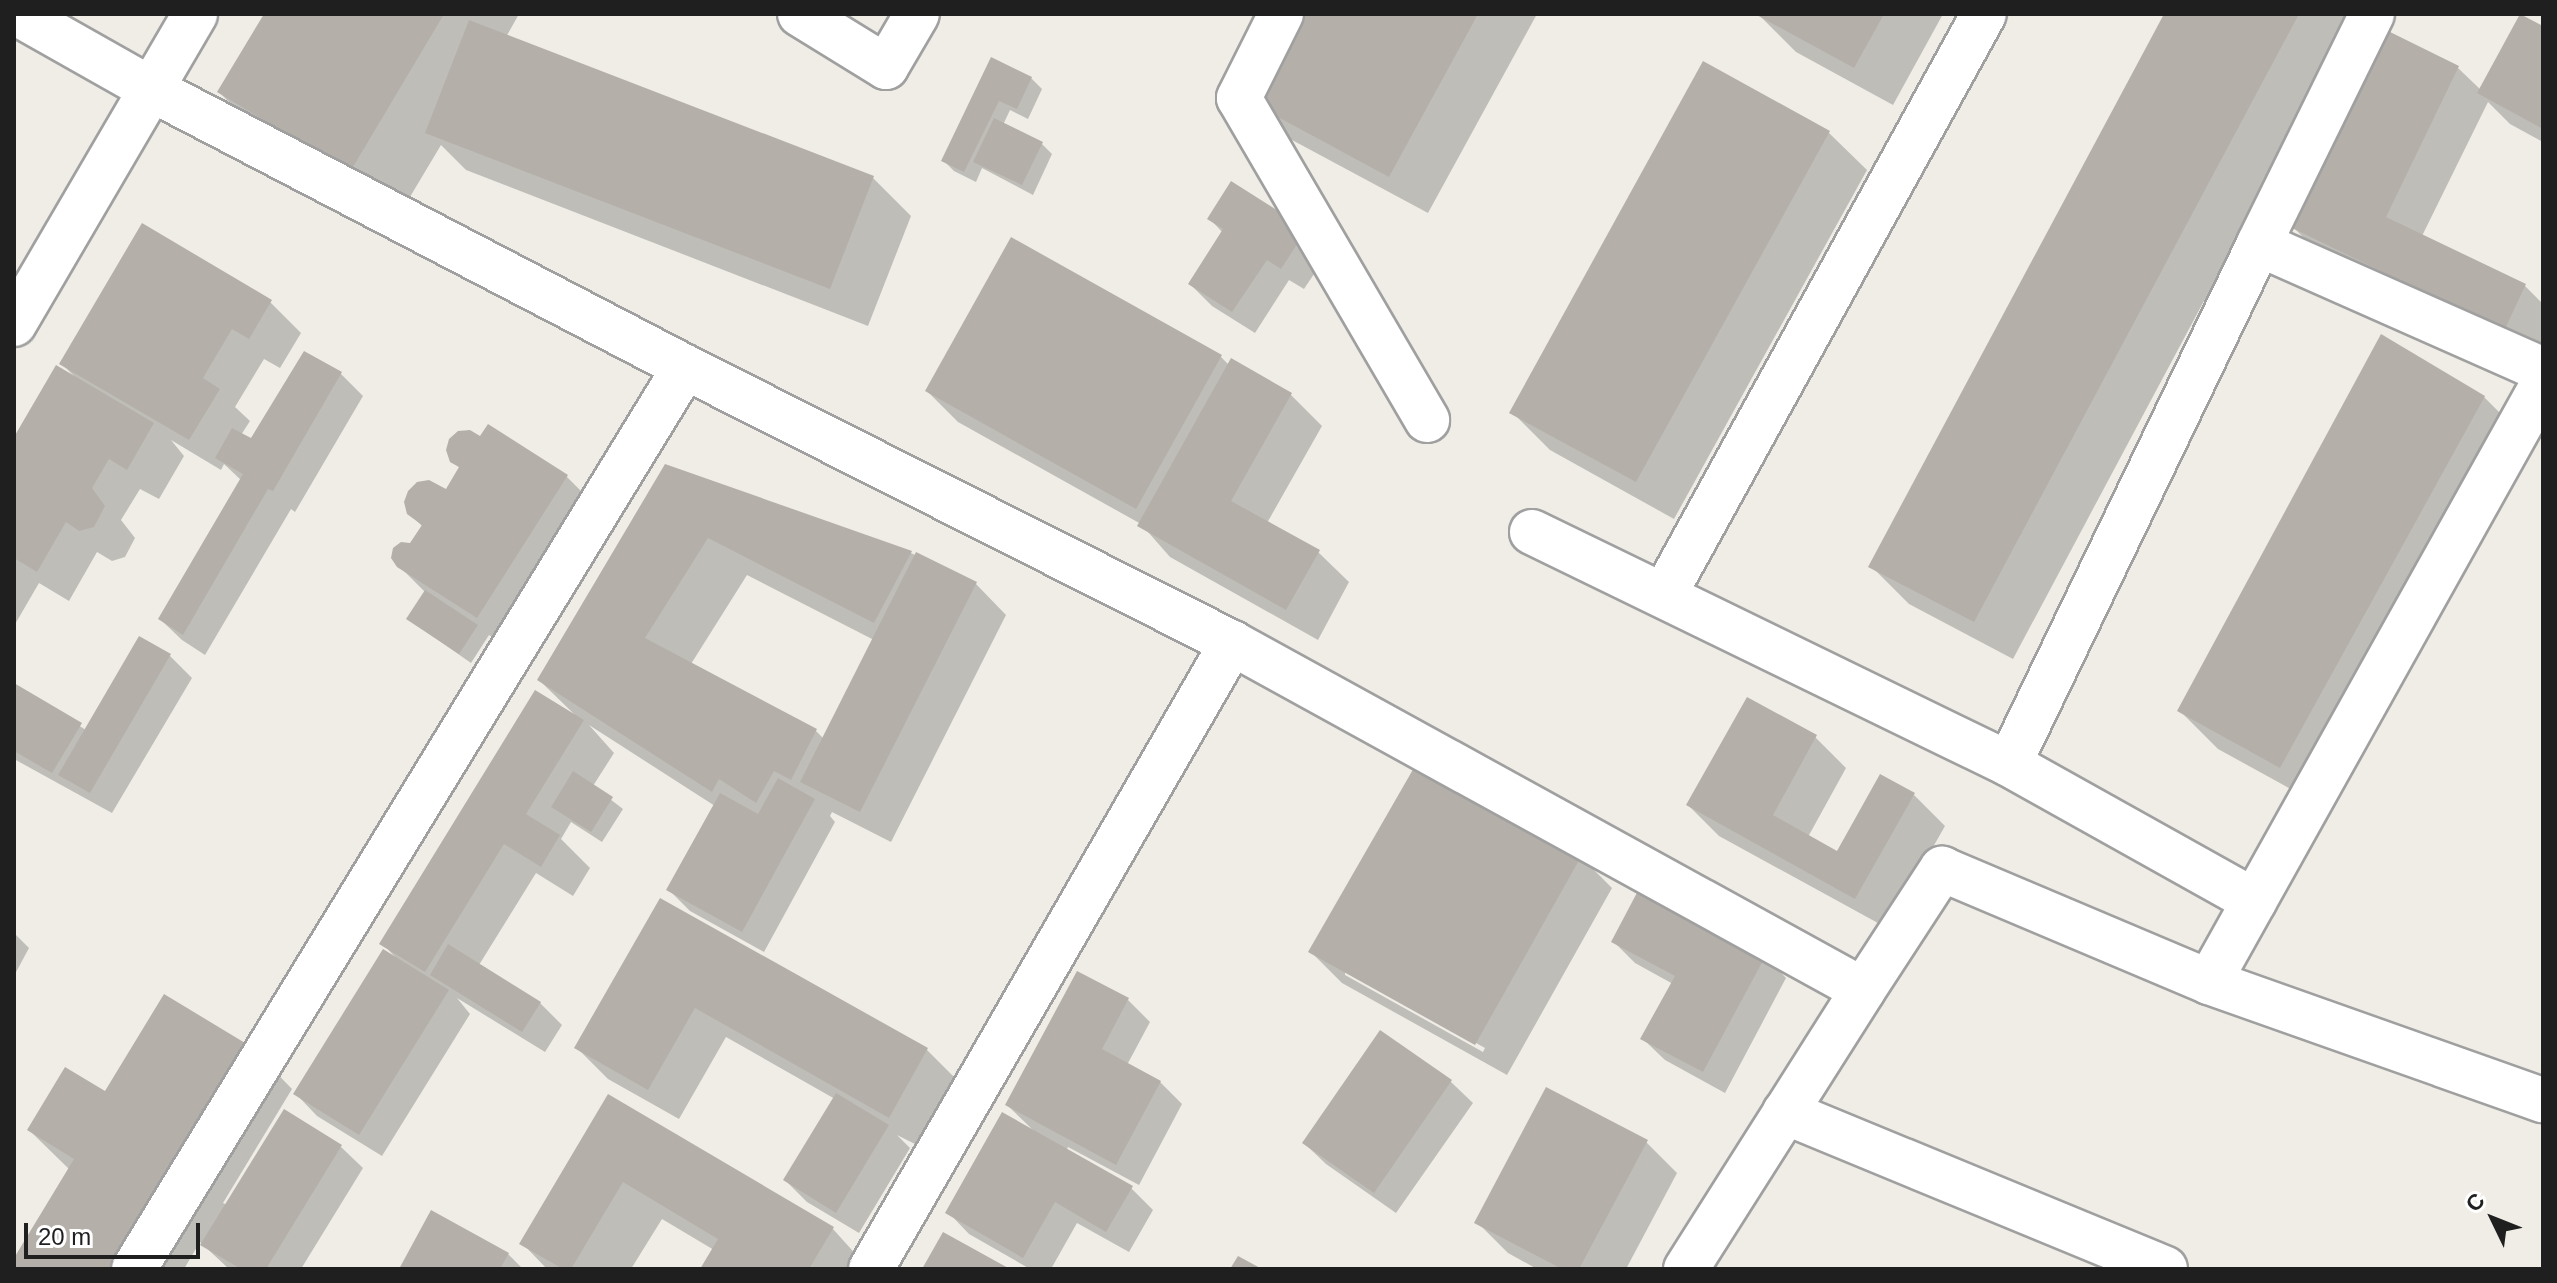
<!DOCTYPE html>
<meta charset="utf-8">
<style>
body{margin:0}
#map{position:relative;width:2557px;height:1283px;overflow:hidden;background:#efede6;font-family:Arial,sans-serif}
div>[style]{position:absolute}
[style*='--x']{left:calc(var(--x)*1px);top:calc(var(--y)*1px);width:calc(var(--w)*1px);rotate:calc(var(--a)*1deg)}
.shadow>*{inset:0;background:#0003}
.building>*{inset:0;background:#b4afa9}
.roads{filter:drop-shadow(2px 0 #a0a0a0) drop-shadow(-2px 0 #a0a0a0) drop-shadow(0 2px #a0a0a0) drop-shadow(0 -2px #a0a0a0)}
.minor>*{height:44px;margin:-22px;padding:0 22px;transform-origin:22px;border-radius:22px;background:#fff}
span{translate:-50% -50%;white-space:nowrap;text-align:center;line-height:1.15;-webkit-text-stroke:6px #fff;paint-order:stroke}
.frame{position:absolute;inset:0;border:16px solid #1f1f1f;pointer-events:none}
.north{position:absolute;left:2453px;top:1179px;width:80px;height:80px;-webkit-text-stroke:6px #fff;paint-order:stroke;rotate:313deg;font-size:22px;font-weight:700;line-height:32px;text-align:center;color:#1f1f1f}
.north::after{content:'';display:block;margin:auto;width:28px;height:36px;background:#1f1f1f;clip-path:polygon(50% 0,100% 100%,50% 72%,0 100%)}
.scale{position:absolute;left:24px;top:1223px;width:176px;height:36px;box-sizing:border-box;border:4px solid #1f1f1f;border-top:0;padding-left:10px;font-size:24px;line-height:28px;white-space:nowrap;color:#1f1f1f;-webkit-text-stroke:6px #fff;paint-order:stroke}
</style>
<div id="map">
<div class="shadow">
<i style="clip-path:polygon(266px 14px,519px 14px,506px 37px,873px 178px,911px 216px,868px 326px,466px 170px,441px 145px,398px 217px,266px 139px,219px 92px)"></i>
<i style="clip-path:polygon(1302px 14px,1537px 14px,1428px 213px,1292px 140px,1254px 102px)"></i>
<i style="clip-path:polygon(1758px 14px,1943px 14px,1893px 105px,1796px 52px)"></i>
<i style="clip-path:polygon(2166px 14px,2357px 14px,2013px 659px,1909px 604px,1871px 566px)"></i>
<i style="clip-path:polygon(2543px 28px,2543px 142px,2510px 124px,2488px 102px,2422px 236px,2525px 286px,2543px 304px,2543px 344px,2535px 361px,2324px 258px,2293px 227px,2387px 33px,2458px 68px,2481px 90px)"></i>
<i style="clip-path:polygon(992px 59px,1031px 78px,1042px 89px,1028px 119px,1010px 110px,1003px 125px,1041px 143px,1052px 154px,1033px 195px,982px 168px,976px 182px,954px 171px,943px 160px)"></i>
<i style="clip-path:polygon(1828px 132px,1867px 170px,1674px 519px,1550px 450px,1512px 412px)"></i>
<i style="clip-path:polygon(1231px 183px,1328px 253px,1304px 289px,1289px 280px,1255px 333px,1212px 306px,1190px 284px,1223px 233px,1210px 219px)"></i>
<i style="clip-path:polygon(270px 302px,301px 333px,280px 368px,264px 359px,235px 407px,250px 421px,241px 435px,252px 441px,304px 353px,341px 374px,363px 396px,295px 512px,291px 509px,205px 655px,182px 640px,160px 619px,242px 481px,224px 464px,221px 470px,171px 440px,184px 456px,159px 499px,140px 489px,121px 520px,135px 538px,125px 557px,112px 561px,97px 552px,69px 601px,39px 583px,14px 626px,14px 441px,75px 377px,61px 363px)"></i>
<i style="clip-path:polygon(1221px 357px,1229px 365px,1291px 395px,1322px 426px,1267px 523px,1318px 552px,1349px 582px,1318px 640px,1170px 557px,1141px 524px,958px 422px,927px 391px)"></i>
<i style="clip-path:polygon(2484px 397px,2522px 435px,2318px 804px,2218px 749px,2180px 711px)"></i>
<i style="clip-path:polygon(488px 427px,567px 477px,598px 508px,508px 647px,489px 635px,471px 663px,408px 619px,426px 593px,399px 566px,423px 527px,409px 513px,446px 492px,461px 469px,452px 461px,481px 439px)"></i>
<i style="clip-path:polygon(evenodd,666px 467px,911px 553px,976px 584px,1006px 615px,891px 842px,832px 812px,830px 816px,835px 822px,764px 952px,690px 911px,668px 889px,715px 806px,589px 725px,614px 753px,593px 786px,623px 809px,602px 842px,571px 822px,561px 839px,590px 868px,573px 896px,536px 873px,479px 965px,540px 1003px,562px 1025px,545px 1052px,457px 998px,470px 1014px,382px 1156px,317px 1116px,296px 1094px,396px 958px,382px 943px,574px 714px,539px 680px,666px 467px,747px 575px,874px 640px,824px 739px,816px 731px,691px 664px,747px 575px)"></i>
<i style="clip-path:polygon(140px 638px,170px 656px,192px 678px,112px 813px,14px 759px,14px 685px,86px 730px)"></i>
<i style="clip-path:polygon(1815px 737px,1846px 768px,1808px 837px,1838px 854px,1914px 795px,1945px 826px,1887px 928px,1719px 836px,1688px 805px)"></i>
<i style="clip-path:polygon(evenodd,1581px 857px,1612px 888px,1507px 1075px,1342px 983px,1311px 952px,1581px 857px,1345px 970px,1485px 1048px,1483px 1052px,1345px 975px,1345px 970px)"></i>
<i style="clip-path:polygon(661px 900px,927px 1050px,958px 1081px,921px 1147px,897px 1135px,910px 1148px,859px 1233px,807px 1202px,785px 1180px,835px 1099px,726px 1037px,679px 1119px,608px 1079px,577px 1048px)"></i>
<i style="clip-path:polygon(14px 933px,29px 948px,14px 976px)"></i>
<i style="clip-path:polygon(1613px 941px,1765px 956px,1786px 978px,1725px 1093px,1665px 1060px,1643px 1039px,1673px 984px,1635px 963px)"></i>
<i style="clip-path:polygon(1128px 1000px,1150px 1022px,1127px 1065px,1160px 1082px,1182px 1104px,1139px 1185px,1068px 1147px,1066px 1151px,1131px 1188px,1153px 1210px,1129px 1252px,1077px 1223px,1051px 1269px,1030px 1269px,969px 1234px,948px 1212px,1033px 1130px,1007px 1105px)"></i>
<i style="clip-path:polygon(1380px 1033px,1451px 1082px,1473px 1103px,1396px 1213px,1326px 1164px,1304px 1143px)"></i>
<i style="clip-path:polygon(254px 1050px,292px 1089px,223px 1203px,227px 1205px,341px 1147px,363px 1168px,301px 1269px,229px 1269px,200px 1242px,184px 1269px,14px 1269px,14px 1253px,17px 1257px,70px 1170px,29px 1130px,106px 1093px)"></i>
<i style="clip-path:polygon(609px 1096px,833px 1229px,869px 1269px,703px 1269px,714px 1250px,662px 1219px,631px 1269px,547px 1269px,522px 1243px)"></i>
<i style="clip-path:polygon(1646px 1142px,1677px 1173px,1626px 1269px,1537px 1269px,1508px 1253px,1477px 1222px)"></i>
<i style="clip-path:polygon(508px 1254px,523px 1269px,401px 1269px)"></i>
</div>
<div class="building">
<i style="clip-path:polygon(264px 14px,444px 14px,350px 172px,217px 92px)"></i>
<i style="clip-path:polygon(1300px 14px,1478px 14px,1389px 177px,1252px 103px)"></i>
<i style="clip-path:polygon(1755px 14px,1884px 14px,1854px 68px)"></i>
<i style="clip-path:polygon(2164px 14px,2299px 14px,1974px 622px,1868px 567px)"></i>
<i style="clip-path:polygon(2520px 14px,2543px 26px,2543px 129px,2477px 93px)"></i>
<i style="clip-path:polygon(469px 20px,874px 176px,830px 289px,425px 133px)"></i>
<i style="clip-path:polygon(2386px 30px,2459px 66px,2386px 217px,2526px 284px,2504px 331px,2290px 227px)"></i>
<i style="clip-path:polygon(991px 57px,1032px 77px,1017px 109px,999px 101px,964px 172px,941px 161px)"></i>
<i style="clip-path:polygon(1703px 61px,1830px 131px,1636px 482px,1509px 413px)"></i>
<i style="clip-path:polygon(994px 118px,1043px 142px,1022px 185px,973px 162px)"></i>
<i style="clip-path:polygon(1231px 181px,1307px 229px,1281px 269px,1267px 260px,1232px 312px,1188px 284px,1223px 229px,1207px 219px)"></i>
<i style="clip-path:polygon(142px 223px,272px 300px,249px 339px,232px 329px,203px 378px,220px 389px,189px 440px,59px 364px)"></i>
<i style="clip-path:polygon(1011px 237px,1222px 355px,1136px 509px,925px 391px)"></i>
<i style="clip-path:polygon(2381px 334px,2485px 396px,2280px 768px,2177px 711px)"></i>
<i style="clip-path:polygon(304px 351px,342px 372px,273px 491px,268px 489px,183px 635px,158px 619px,243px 474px,215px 458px,232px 428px,251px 438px)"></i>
<i style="clip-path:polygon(1231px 358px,1292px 393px,1231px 501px,1320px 550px,1286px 610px,1137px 526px)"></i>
<i style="clip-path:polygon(56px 365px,154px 423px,127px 470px,109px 459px,92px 488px,105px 506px,94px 527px,79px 531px,66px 522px,37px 572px,14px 558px,14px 437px)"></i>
<i style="clip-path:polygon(488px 424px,568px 475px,477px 618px,397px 567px,391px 558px,393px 548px,401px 542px,410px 543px,422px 525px,407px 514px,404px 502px,408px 491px,417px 482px,429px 480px,446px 489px,459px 467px,450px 462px,446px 450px,449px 439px,458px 431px,470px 430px,480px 436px)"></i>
<i style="clip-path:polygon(665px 464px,912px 551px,874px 623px,708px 538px,645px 638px,817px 729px,791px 780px,774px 771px,756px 803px,719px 779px,712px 792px,537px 680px)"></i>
<i style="clip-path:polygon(916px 552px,977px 582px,860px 812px,800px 782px)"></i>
<i style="clip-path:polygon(425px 590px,478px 625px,459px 654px,406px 619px)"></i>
<i style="clip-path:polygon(139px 636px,171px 654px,90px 793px,58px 775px)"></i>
<i style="clip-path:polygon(14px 683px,82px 723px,52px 773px,14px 751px)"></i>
<i style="clip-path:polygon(535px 690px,584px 720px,526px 814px,560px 835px,541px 867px,504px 844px,425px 972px,379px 944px)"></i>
<i style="clip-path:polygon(1747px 697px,1817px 735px,1773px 815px,1837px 851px,1880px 774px,1915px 793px,1855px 899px,1686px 805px)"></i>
<i style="clip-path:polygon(1415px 766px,1582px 855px,1475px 1045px,1308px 952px)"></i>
<i style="clip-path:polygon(573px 771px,613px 797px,591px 832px,551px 807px)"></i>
<i style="clip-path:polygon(778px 778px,815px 799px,742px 932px,666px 890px,720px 793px,758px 814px)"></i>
<i style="clip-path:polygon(1640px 887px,1766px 955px,1703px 1072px,1640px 1039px,1675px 976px,1611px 942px)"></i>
<i style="clip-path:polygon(660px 898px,928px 1048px,889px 1118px,695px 1008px,648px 1090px,574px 1048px)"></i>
<i style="clip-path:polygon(448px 944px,541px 1002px,522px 1032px,430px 975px)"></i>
<i style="clip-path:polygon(383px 949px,449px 990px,359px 1135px,293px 1094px)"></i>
<i style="clip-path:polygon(1077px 971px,1129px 998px,1102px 1049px,1161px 1081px,1116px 1165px,1005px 1105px)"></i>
<i style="clip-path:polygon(164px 994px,255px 1049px,123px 1269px,14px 1269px,14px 1258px,74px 1159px,27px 1130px,65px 1067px,105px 1091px)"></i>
<i style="clip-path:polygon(1380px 1030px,1452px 1080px,1374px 1193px,1302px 1143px)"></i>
<i style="clip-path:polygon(1546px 1087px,1648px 1140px,1579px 1269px,1562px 1269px,1474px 1223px)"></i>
<i style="clip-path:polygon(836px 1093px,889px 1125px,836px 1213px,783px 1180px)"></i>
<i style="clip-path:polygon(608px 1094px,834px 1227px,809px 1269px,700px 1269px,718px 1239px,623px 1182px,571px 1269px,563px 1269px,519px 1244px)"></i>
<i style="clip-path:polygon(284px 1109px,342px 1145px,266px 1269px,241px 1269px,200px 1245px)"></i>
<i style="clip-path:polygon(1002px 1112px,1133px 1186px,1106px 1232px,1055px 1202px,1023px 1258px,945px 1213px)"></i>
<i style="clip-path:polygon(431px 1210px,509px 1253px,500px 1269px,399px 1269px)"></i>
<i style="clip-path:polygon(943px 1232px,1010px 1269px,922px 1269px)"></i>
<i style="clip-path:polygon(1238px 1256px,1262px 1269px,1230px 1269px)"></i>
</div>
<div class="roads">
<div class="minor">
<i style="--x:18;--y:14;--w:150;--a:29.5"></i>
<i style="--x:149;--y:88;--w:604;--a:27.5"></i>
<i style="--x:685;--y:367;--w:613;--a:26.77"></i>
<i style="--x:1232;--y:643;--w:720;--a:28.81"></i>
<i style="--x:1863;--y:990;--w:145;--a:-56.9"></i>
<i style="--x:1942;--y:869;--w:290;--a:22.9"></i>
<i style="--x:2209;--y:982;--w:685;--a:-60.82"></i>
<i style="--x:800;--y:14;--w:101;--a:31.6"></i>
<i style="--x:886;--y:67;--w:61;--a:-59.7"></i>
<i style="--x:1281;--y:14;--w:94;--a:116.6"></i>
<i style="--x:1239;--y:98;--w:373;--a:59.7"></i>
<i style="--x:2372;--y:14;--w:256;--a:116.2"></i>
<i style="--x:2259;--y:244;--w:311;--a:23.9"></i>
<i style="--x:14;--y:324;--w:359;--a:-59.7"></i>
<i style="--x:1532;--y:532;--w:530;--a:25.94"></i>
<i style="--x:2009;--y:764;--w:281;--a:29.2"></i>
<i style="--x:1664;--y:595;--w:663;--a:-61.16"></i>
<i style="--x:2009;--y:764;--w:577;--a:-64.32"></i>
<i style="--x:2209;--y:982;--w:354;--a:19.5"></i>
<i style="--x:1785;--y:1112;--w:411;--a:22.4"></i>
<i style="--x:134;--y:1269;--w:1057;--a:-58.58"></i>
<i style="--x:871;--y:1269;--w:723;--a:-60.03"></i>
<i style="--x:1686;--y:1269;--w:330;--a:-57.6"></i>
</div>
</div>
<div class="frame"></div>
<div class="north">С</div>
<div class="scale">20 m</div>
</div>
